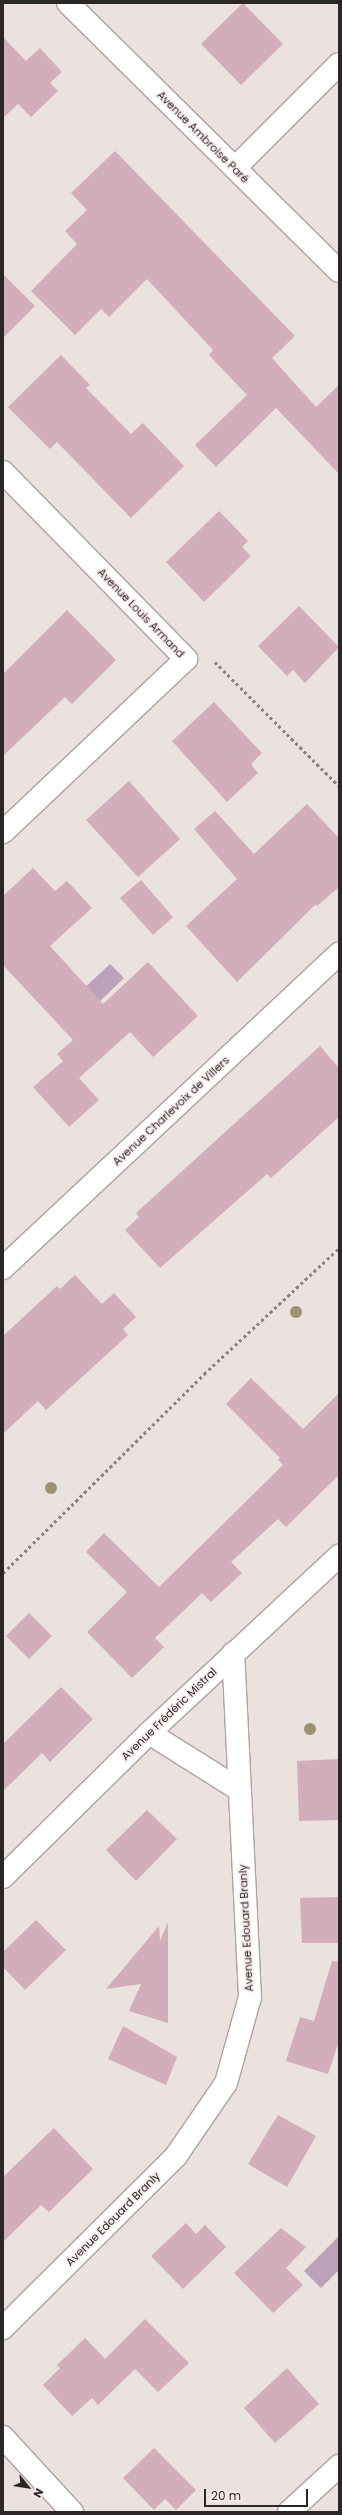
<!DOCTYPE html>
<meta charset="utf-8">
<style>
body{margin:0}
#map{position:relative;width:342px;height:2515px;overflow:hidden;background:#ebe1df;font-family:Poppins,sans-serif}
div>[style]{position:absolute}
[style*='--x']{left:calc(var(--x)*1px);top:calc(var(--y)*1px);width:calc(var(--w)*1px);rotate:calc(var(--a)*1deg)}
.water>*{inset:0;background:#bba2ba}
.building>*{inset:0;background:#d1aeb9}
.path>*{height:2.5px;margin-top:-1.25px;transform-origin:0;background:repeating-linear-gradient(90deg,#898281 0 3px,transparent 0 6px)}
.roads{filter:drop-shadow(1px 0 #ada4a2) drop-shadow(-1px 0 #ada4a2) drop-shadow(0 1px #ada4a2) drop-shadow(0 -1px #ada4a2)}
.minor>*{height:22px;margin:-11px;padding:0 11px;transform-origin:11px;border-radius:11px;background:#fff}
.trees>*{width:12px;height:12px;margin:-6px;border-radius:50%;background:#9e9173}
span{translate:-50% -50%;white-space:nowrap;text-align:center;line-height:1.15;-webkit-text-stroke:3.5px #f9eeed;paint-order:stroke}
.street-label{font-size:11px;color:#2a2726}
.frame{position:absolute;inset:0;border:4px solid #2a2726;pointer-events:none}
.north{position:absolute;left:8px;top:2467px;width:40px;height:40px;-webkit-text-stroke:3px #f9eeed;paint-order:stroke;rotate:120deg;font-size:11px;font-weight:700;line-height:16px;text-align:center;color:#2a2726}
.north::after{content:'';display:block;margin:auto;width:14px;height:18px;background:#2a2726;clip-path:polygon(50% 0,100% 100%,50% 72%,0 100%)}
.scale{position:absolute;left:204px;top:2489px;width:104px;height:18px;box-sizing:border-box;border:2px solid #2a2726;border-top:0;padding-left:5px;font-size:12px;line-height:14px;white-space:nowrap;color:#2a2726;-webkit-text-stroke:3px #f9eeed;paint-order:stroke}
</style>
<div id="map">
<div class="water">
<i style="clip-path:polygon(110px 964px,124px 978px,94px 1007px,80px 992px)"></i>
<i style="clip-path:polygon(339px 2236px,339px 2270px,321px 2288px,304px 2271px)"></i>
</div>
<div class="building">
<i style="clip-path:polygon(243px 3px,283px 44px,241px 85px,201px 44px)"></i>
<i style="clip-path:polygon(3px 37px,26px 61px,40px 48px,62px 72px,50px 83px,58px 91px,31px 117px,18px 104px,3px 118px)"></i>
<i style="clip-path:polygon(115px 151px,295px 336px,272px 358px,316px 407px,339px 385px,339px 474px,276px 408px,216px 467px,195px 445px,247px 395px,209px 355px,213px 350px,147px 279px,109px 317px,101px 309px,75px 335px,31px 291px,77px 244px,65px 231px,87px 210px,71px 193px)"></i>
<i style="clip-path:polygon(3px 274px,35px 306px,3px 338px)"></i>
<i style="clip-path:polygon(61px 355px,90px 385px,86px 388px,131px 434px,143px 423px,184px 466px,131px 518px,57px 442px,50px 449px,8px 407px)"></i>
<i style="clip-path:polygon(219px 511px,248px 541px,242px 547px,251px 556px,204px 602px,166px 562px)"></i>
<i style="clip-path:polygon(299px 606px,339px 647px,305px 683px,293px 670px,287px 676px,258px 646px)"></i>
<i style="clip-path:polygon(67px 610px,116px 660px,72px 704px,65px 697px,3px 756px,3px 674px)"></i>
<i style="clip-path:polygon(214px 702px,262px 753px,251px 764px,258px 773px,227px 802px,172px 741px)"></i>
<i style="clip-path:polygon(129px 781px,180px 839px,138px 877px,86px 820px)"></i>
<i style="clip-path:polygon(307px 804px,339px 838px,339px 887px,317px 906px,316px 904px,237px 982px,186px 926px,237px 879px,194px 829px,215px 811px,254px 854px)"></i>
<i style="clip-path:polygon(33px 868px,55px 891px,67px 881px,92px 908px,50px 946px,103px 1004px,148px 962px,198px 1016px,153px 1057px,130px 1032px,79px 1078px,99px 1100px,69px 1127px,33px 1087px,63px 1061px,57px 1054px,73px 1040px,3px 965px,3px 896px)"></i>
<i style="clip-path:polygon(141px 880px,173px 917px,153px 935px,120px 898px)"></i>
<i style="clip-path:polygon(320px 1046px,339px 1068px,339px 1117px,271px 1178px,267px 1174px,160px 1268px,125px 1230px,139px 1217px,136px 1213px)"></i>
<i style="clip-path:polygon(75px 1275px,102px 1304px,114px 1293px,136px 1317px,123px 1329px,128px 1335px,46px 1410px,38px 1401px,3px 1434px,3px 1336px,57px 1286px,60px 1289px)"></i>
<i style="clip-path:polygon(251px 1378px,303px 1429px,339px 1393px,339px 1475px,286px 1527px,278px 1519px,231px 1562px,242px 1573px,211px 1602px,202px 1593px,155px 1638px,164px 1647px,132px 1678px,87px 1632px,127px 1592px,86px 1552px,104px 1533px,159px 1587px,283px 1465px,278px 1460px,280px 1458px,226px 1404px)"></i>
<i style="clip-path:polygon(29px 1613px,52px 1636px,29px 1659px,6px 1636px)"></i>
<i style="clip-path:polygon(61px 1687px,93px 1719px,50px 1762px,42px 1753px,3px 1791px,3px 1744px)"></i>
<i style="clip-path:polygon(339px 1759px,339px 1820px,299px 1821px,297px 1761px)"></i>
<i style="clip-path:polygon(147px 1810px,177px 1839px,136px 1881px,106px 1850px)"></i>
<i style="clip-path:polygon(339px 1897px,339px 1943px,302px 1943px,300px 1898px)"></i>
<i style="clip-path:polygon(36px 1920px,66px 1950px,25px 1990px,3px 1967px,3px 1952px)"></i>
<i style="clip-path:polygon(168px 1922px,168px 2023px,129px 2011px,141px 1984px,106px 1989px,159px 1926px,160px 1941px)"></i>
<i style="clip-path:polygon(332px 1961px,339px 1962px,339px 2041px,328px 2074px,286px 2061px,300px 2017px,314px 2021px)"></i>
<i style="clip-path:polygon(123px 2026px,177px 2057px,166px 2085px,108px 2059px)"></i>
<i style="clip-path:polygon(278px 2115px,316px 2136px,287px 2187px,248px 2164px)"></i>
<i style="clip-path:polygon(54px 2128px,93px 2169px,49px 2212px,41px 2205px,3px 2242px,3px 2177px)"></i>
<i style="clip-path:polygon(186px 2223px,196px 2234px,205px 2225px,226px 2247px,183px 2289px,151px 2256px)"></i>
<i style="clip-path:polygon(281px 2228px,306px 2247px,286px 2268px,303px 2285px,273px 2313px,234px 2273px)"></i>
<i style="clip-path:polygon(145px 2319px,189px 2363px,158px 2392px,135px 2369px,98px 2405px,92px 2398px,72px 2416px,43px 2385px,60px 2368px,57px 2365px,85px 2338px,105px 2359px)"></i>
<i style="clip-path:polygon(287px 2368px,319px 2404px,275px 2443px,244px 2408px)"></i>
<i style="clip-path:polygon(154px 2448px,196px 2490px,176px 2510px,165px 2499px,154px 2510px,123px 2478px)"></i>
</div>
<div class="path">
<i style="--x:215;--y:662;--w:175;--a:45"></i>
<i style="--x:3;--y:1573;--w:283;--a:-44.7"></i>
<i style="--x:204;--y:1374;--w:185;--a:-43"></i>
</div>
<div class="roads">
<div class="minor">
<i style="--x:68;--y:3;--w:381;--a:44.7"></i>
<i style="--x:235;--y:168;--w:147;--a:-45"></i>
<i style="--x:3;--y:472;--w:262;--a:45.6"></i>
<i style="--x:186;--y:659;--w:252;--a:136.6"></i>
<i style="--x:3;--y:1268;--w:460;--a:-43.1"></i>
<i style="--x:149;--y:1733;--w:107;--a:32.1"></i>
<i style="--x:3;--y:1877;--w:205;--a:-44.6"></i>
<i style="--x:149;--y:1733;--w:260;--a:-43"></i>
<i style="--x:3;--y:2328;--w:244;--a:-44.8"></i>
<i style="--x:176;--y:2156;--w:88;--a:-55.6"></i>
<i style="--x:226;--y:2083;--w:89;--a:-74.4"></i>
<i style="--x:250;--y:1997;--w:344;--a:-92.8"></i>
<i style="--x:3;--y:2437;--w:102;--a:47.4"></i>
<i style="--x:289;--y:2512;--w:68;--a:-42.6"></i>
</div>
</div>
<div class="trees">
<i style="left:296px;top:1312px"></i>
<i style="left:51px;top:1488px"></i>
<i style="left:310px;top:1729px"></i>
</div>
<div class="street-label">
<span style="left:203px;top:137px;rotate:45deg">Avenue Ambroise Paré</span>
<span style="left:141px;top:613px;rotate:46deg">Avenue Louis Armand</span>
<span style="left:171px;top:1111px;rotate:-43deg">Avenue Charlevoix de Villers</span>
<span style="left:169px;top:1714px;rotate:-44deg">Avenue Frédéric Mistral</span>
<span style="left:246px;top:1928px;rotate:-93deg">Avenue Edouard Branly</span>
<span style="left:113px;top:2219px;rotate:-45deg">Avenue Edouard Branly</span>
</div>
<div class="frame"></div>
<div class="north">N</div>
<div class="scale">20 m</div>
</div>
